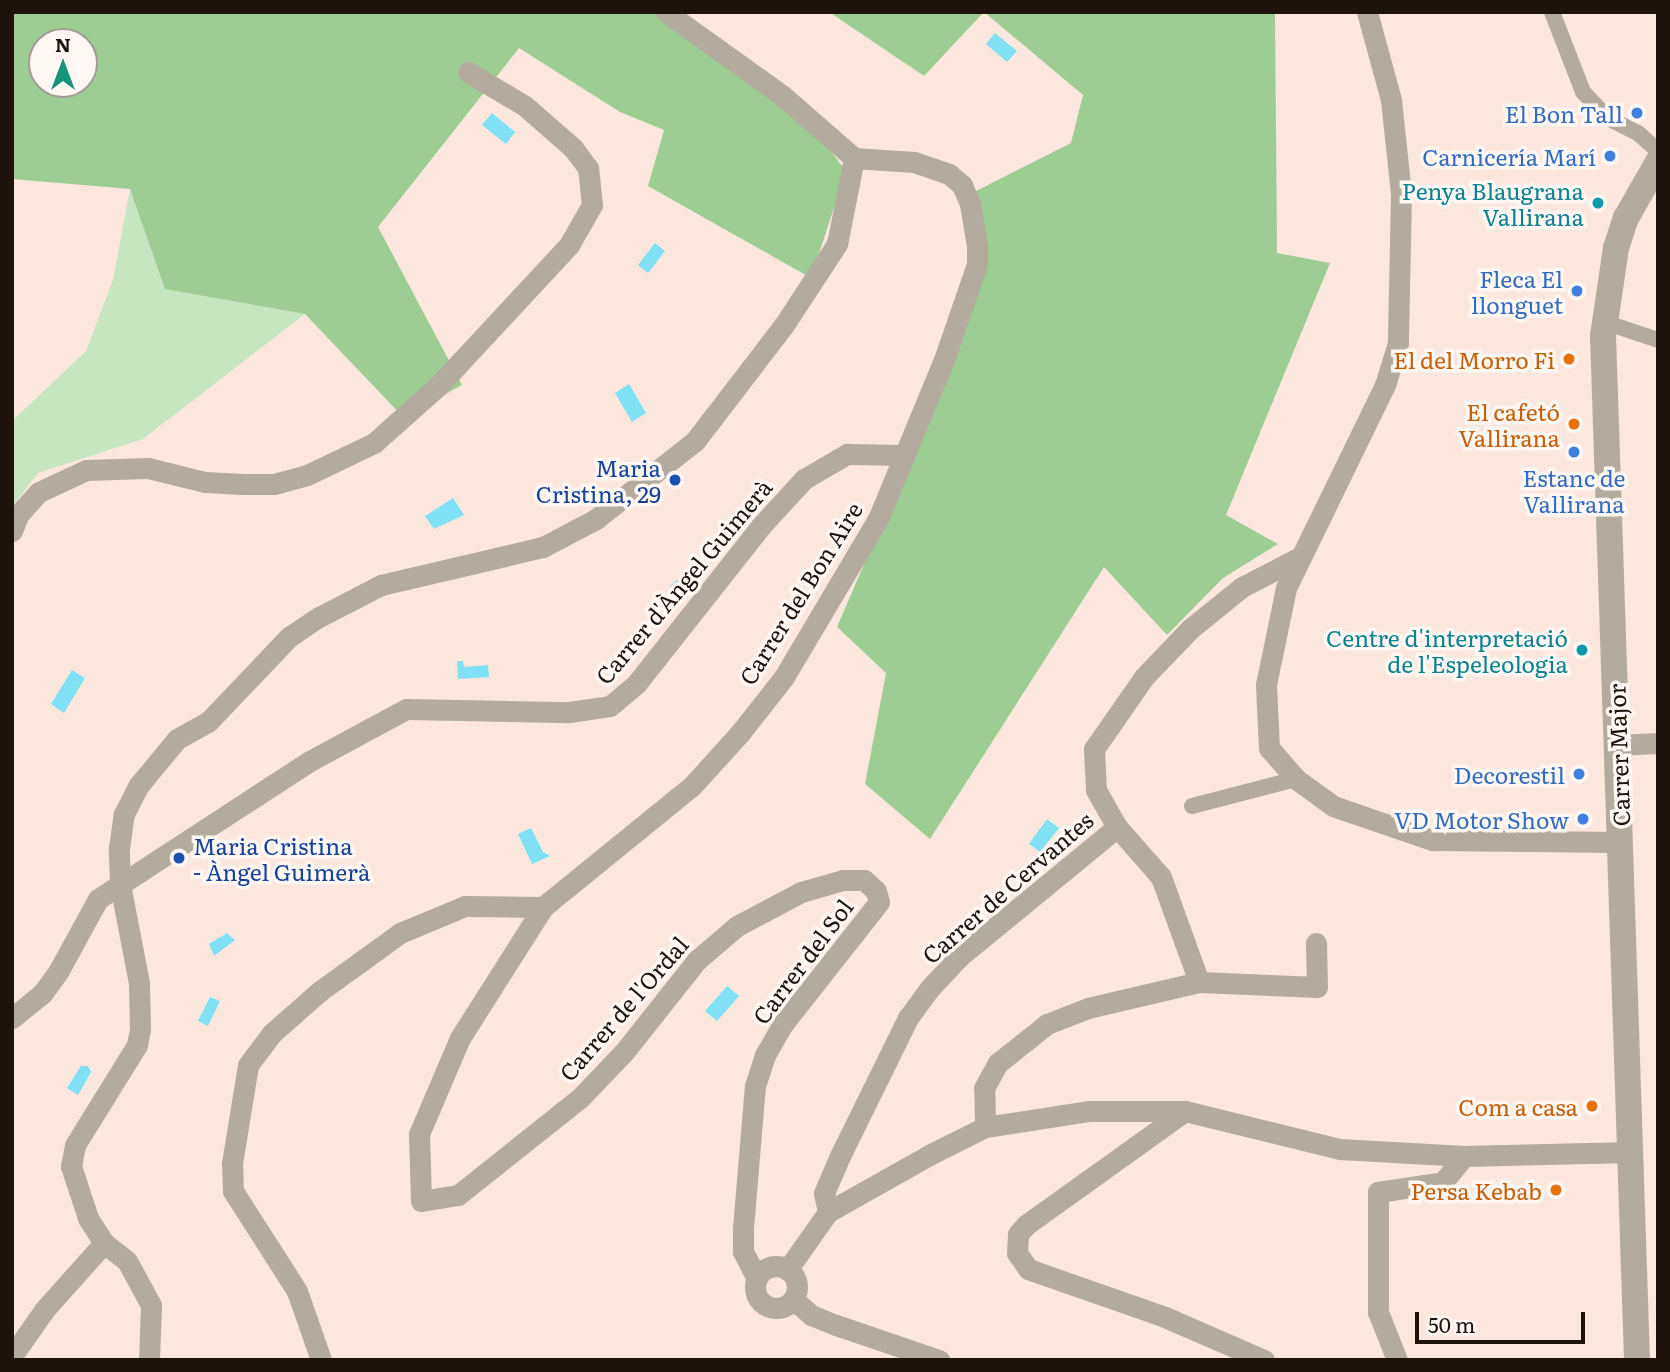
<!DOCTYPE html>
<meta charset="utf-8">
<style>
body{margin:0}
#map{position:relative;width:1670px;height:1372px;overflow:hidden;background:#fbe7dd;font-family:Literata,serif}
div>[style]{position:absolute}
[style*='--x']{left:calc(var(--x)*1px);top:calc(var(--y)*1px);width:calc(var(--w)*1px);rotate:calc(var(--a)*1deg)}
.green>*{inset:0;background:#c7e5c0}
.forest>*{inset:0;background:#9dcd92}
.water>*{inset:0;background:#80e1f4}
.pedestrian>*{height:16px;margin:-8px;padding:0 8px;transform-origin:8px;border-radius:8px;background:#b4ab9f}
.minor>*{height:21px;margin:-10.5px;padding:0 10.5px;transform-origin:10.5px;border-radius:10.5px;background:#b4ab9f}
.minor>.ring{margin:-10.5px;padding:0;box-sizing:content-box;background:none;border:21px solid #b4ab9f;border-radius:50%}
.tertiary>*{height:26px;margin:-13px;padding:0 13px;transform-origin:13px;border-radius:13px;background:#b4ab9f}
.dots>*{width:19px;height:19px;translate:-50% -50%;box-sizing:border-box;border:4px solid #fef7f4;border-radius:50%}
span{translate:-50% -50%;white-space:nowrap;text-align:center;line-height:1.15;-webkit-text-stroke:7px #fef7f4;paint-order:stroke}
.shop-label{font-size:23px;color:#366cbe}
.right{translate:-100% -50%;text-align:right}
.culture-label{font-size:23px;color:#0d838f}
.food-label{font-size:23px;color:#c56008}
.transit-label{font-size:23px;color:#164399}
.left{translate:0 -50%;text-align:left}
.street-label{font-size:23px;color:#1d120c}
.frame{position:absolute;inset:0;border:14px solid #1d120c;pointer-events:none}
.north{position:absolute;left:28px;top:28px;width:70px;height:70px;box-sizing:border-box;background:#fef7f4;border:2px solid #a49b97;border-radius:50%;rotate:0deg;font-size:19px;font-weight:700;line-height:28px;text-align:center;color:#1d120c}
.north::after{content:'';display:block;margin:auto;width:24px;height:32px;background:#18947b;clip-path:polygon(50% 0,100% 100%,50% 72%,0 100%)}
.scale{position:absolute;left:1415px;top:1312px;width:170px;height:32px;box-sizing:border-box;border:4px solid #1d120c;border-top:0;padding-left:9px;font-size:21px;line-height:24px;white-space:nowrap;color:#1d120c;-webkit-text-stroke:5px #fef7f4;paint-order:stroke}
</style>
<div id="map">
<div class="green">
<i style="clip-path:polygon(130px 189px,166px 289px,305px 314px,143px 439px,38px 473px,12px 507px,12px 421px,86px 351px,113px 280px)"></i>
</div>
<div class="forest">
<i style="clip-path:polygon(evenodd,12px 12px,665px 12px,793px 102px,846px 171px,811px 278px,648px 186px,664px 130px,620px 112px,519px 48px,378px 227px,462px 385px,403px 417px,305px 314px,165px 289px,130px 189px,12px 179px,12px 12px,42px 42px,84px 42px,84px 84px,42px 84px,42px 42px)"></i>
<i style="clip-path:polygon(829px 12px,1275px 12px,1277px 253px,1330px 263px,1226px 515px,1278px 544px,1223px 578px,1167px 635px,1104px 567px,930px 839px,865px 784px,886px 673px,837px 627px,909px 460px,982px 259px,970px 194px,1071px 143px,1083px 95px,984px 12px,924px 76px)"></i>
</div>
<div class="water">
<i style="clip-path:polygon(995px 33px,1017px 51px,1007px 62px,986px 44px)"></i>
<i style="clip-path:polygon(492px 113px,515px 132px,506px 144px,482px 125px)"></i>
<i style="clip-path:polygon(655px 243px,665px 251px,648px 273px,638px 265px)"></i>
<i style="clip-path:polygon(629px 384px,646px 413px,632px 422px,615px 393px)"></i>
<i style="clip-path:polygon(453px 498px,464px 515px,434px 529px,425px 516px)"></i>
<i style="clip-path:polygon(678px 580px,685px 581px,687px 591px,668px 606px,671px 585px)"></i>
<i style="clip-path:polygon(457px 661px,463px 661px,464px 667px,488px 665px,489px 677px,458px 679px)"></i>
<i style="clip-path:polygon(72px 670px,85px 678px,64px 713px,51px 704px)"></i>
<i style="clip-path:polygon(1047px 819px,1059px 828px,1040px 852px,1029px 844px)"></i>
<i style="clip-path:polygon(531px 828px,543px 852px,550px 856px,532px 864px,518px 834px)"></i>
<i style="clip-path:polygon(227px 933px,235px 940px,214px 956px,209px 944px)"></i>
<i style="clip-path:polygon(727px 986px,739px 996px,717px 1021px,705px 1011px)"></i>
<i style="clip-path:polygon(210px 997px,220px 1001px,208px 1026px,198px 1021px)"></i>
<i style="clip-path:polygon(81px 1066px,88px 1066px,91px 1072px,78px 1095px,67px 1088px)"></i>
</div>
<div class="pedestrian">
<i style="--x:1552;--y:12;--w:86;--a:68.8"></i>
<i style="--x:1583;--y:92;--w:36;--a:46"></i>
<i style="--x:1608;--y:118;--w:34;--a:27"></i>
<i style="--x:1638;--y:133;--w:27;--a:42"></i>
<i style="--x:1604;--y:322;--w:57;--a:18.4"></i>
<i style="--x:1192;--y:806;--w:107;--a:-14.6"></i>
</div>
<div class="minor">
<i style="--x:1367;--y:12;--w:91;--a:74.7"></i>
<i style="--x:1391;--y:100;--w:95;--a:83.9"></i>
<i style="--x:1401;--y:194;--w:149;--a:91.2"></i>
<i style="--x:1398;--y:343;--w:44;--a:107.2"></i>
<i style="--x:1385;--y:385;--w:226;--a:116"></i>
<i style="--x:1286;--y:588;--w:99;--a:101.7"></i>
<i style="--x:1266;--y:685;--w:63;--a:87.3"></i>
<i style="--x:1269;--y:748;--w:41;--a:48.9"></i>
<i style="--x:1296;--y:779;--w:46;--a:36.1"></i>
<i style="--x:1333;--y:806;--w:105;--a:19"></i>
<i style="--x:1432;--y:840;--w:189;--a:0.6"></i>
<i style="--x:12;--y:531;--w:17;--a:-69"></i>
<i style="--x:18;--y:515;--w:31;--a:-48"></i>
<i style="--x:39;--y:492;--w:52;--a:-25.1"></i>
<i style="--x:86;--y:470;--w:62;--a:-1.8"></i>
<i style="--x:148;--y:468;--w:59;--a:13.8"></i>
<i style="--x:205;--y:482;--w:38;--a:3"></i>
<i style="--x:243;--y:484;--w:31;--a:0"></i>
<i style="--x:274;--y:484;--w:34;--a:-15"></i>
<i style="--x:307;--y:475;--w:74;--a:-25.5"></i>
<i style="--x:374;--y:443;--w:87;--a:-41.7"></i>
<i style="--x:439;--y:385;--w:191;--a:-47.1"></i>
<i style="--x:569;--y:245;--w:46;--a:-60.1"></i>
<i style="--x:592;--y:205;--w:37;--a:-96"></i>
<i style="--x:588;--y:168;--w:25;--a:-127"></i>
<i style="--x:573;--y:148;--w:64;--a:-138.8"></i>
<i style="--x:525;--y:106;--w:66;--a:-149.2"></i>
<i style="--x:1617;--y:745;--w:41;--a:-2.8"></i>
<i style="--x:1199;--y:982;--w:112;--a:-109.9"></i>
<i style="--x:1161;--y:877;--w:67;--a:-131.3"></i>
<i style="--x:1117;--y:827;--w:43;--a:-119.6"></i>
<i style="--x:1096;--y:790;--w:41;--a:-92.8"></i>
<i style="--x:1094;--y:749;--w:88;--a:-55.2"></i>
<i style="--x:1144;--y:677;--w:66;--a:-46.2"></i>
<i style="--x:1190;--y:629;--w:67;--a:-38.9"></i>
<i style="--x:1242;--y:587;--w:63;--a:-27.4"></i>
<i style="--x:12;--y:1018;--w:38;--a:-39"></i>
<i style="--x:42;--y:994;--w:27;--a:-54"></i>
<i style="--x:58;--y:972;--w:83;--a:-61.3"></i>
<i style="--x:98;--y:899;--w:251;--a:-33.1"></i>
<i style="--x:308;--y:762;--w:111;--a:-28.4"></i>
<i style="--x:406;--y:709;--w:163;--a:1.1"></i>
<i style="--x:569;--y:712;--w:41;--a:-8.3"></i>
<i style="--x:610;--y:706;--w:35;--a:-40"></i>
<i style="--x:637;--y:683;--w:199;--a:-51.7"></i>
<i style="--x:760;--y:527;--w:65;--a:-47.5"></i>
<i style="--x:804;--y:479;--w:50;--a:-30.2"></i>
<i style="--x:847;--y:454;--w:57;--a:1"></i>
<i style="--x:1185;--y:1111;--w:196;--a:144.4"></i>
<i style="--x:1026;--y:1225;--w:12;--a:132"></i>
<i style="--x:1018;--y:1234;--w:19;--a:93"></i>
<i style="--x:1017;--y:1253;--w:19;--a:55"></i>
<i style="--x:1028;--y:1269;--w:145;--a:19.3"></i>
<i style="--x:1165;--y:1317;--w:108;--a:23.5"></i>
<i style="--x:985;--y:1127;--w:39;--a:-91"></i>
<i style="--x:984;--y:1088;--w:29;--a:-61"></i>
<i style="--x:998;--y:1063;--w:63;--a:-38.5"></i>
<i style="--x:1047;--y:1024;--w:44;--a:-21.3"></i>
<i style="--x:1088;--y:1008;--w:114;--a:-13.2"></i>
<i style="--x:1199;--y:982;--w:118;--a:2.4"></i>
<i style="--x:1317;--y:987;--w:44;--a:-91.3"></i>
<i style="--x:828;--y:1212;--w:19;--a:-102"></i>
<i style="--x:824;--y:1193;--w:40;--a:-66.6"></i>
<i style="--x:840;--y:1156;--w:154;--a:-63.8"></i>
<i style="--x:908;--y:1018;--w:37;--a:-54"></i>
<i style="--x:930;--y:988;--w:42;--a:-46.9"></i>
<i style="--x:959;--y:957;--w:205;--a:-39.4"></i>
<i class="ring" style="left:755px;top:1266px;width:21px;height:21px"></i>
<i style="--x:787;--y:1270;--w:71;--a:-54.7"></i>
<i style="--x:828;--y:1212;--w:116;--a:-29.4"></i>
<i style="--x:929;--y:1155;--w:63;--a:-26.6"></i>
<i style="--x:985;--y:1127;--w:106;--a:-8.7"></i>
<i style="--x:1090;--y:1111;--w:95;--a:0"></i>
<i style="--x:1185;--y:1111;--w:160;--a:13.8"></i>
<i style="--x:1340;--y:1149;--w:124;--a:3.2"></i>
<i style="--x:1464;--y:1156;--w:168;--a:-1.4"></i>
<i style="--x:756;--y:1277;--w:29;--a:-117"></i>
<i style="--x:743;--y:1251;--w:23;--a:-90"></i>
<i style="--x:743;--y:1228;--w:143;--a:-85.2"></i>
<i style="--x:755;--y:1086;--w:33;--a:-72"></i>
<i style="--x:765;--y:1055;--w:36;--a:-60"></i>
<i style="--x:783;--y:1024;--w:155;--a:-51.8"></i>
<i style="--x:879;--y:902;--w:11;--a:-105"></i>
<i style="--x:876;--y:891;--w:16;--a:-137"></i>
<i style="--x:864;--y:880;--w:21;--a:180"></i>
<i style="--x:843;--y:880;--w:44;--a:164.1"></i>
<i style="--x:801;--y:892;--w:72;--a:152"></i>
<i style="--x:737;--y:926;--w:52;--a:139.6"></i>
<i style="--x:697;--y:960;--w:117;--a:128.4"></i>
<i style="--x:624;--y:1052;--w:64;--a:133.7"></i>
<i style="--x:580;--y:1098;--w:156;--a:141.5"></i>
<i style="--x:458;--y:1195;--w:37;--a:171"></i>
<i style="--x:421;--y:1201;--w:67;--a:-91.7"></i>
<i style="--x:419;--y:1134;--w:104;--a:-66.9"></i>
<i style="--x:460;--y:1038;--w:155;--a:-57.6"></i>
<i style="--x:543;--y:907;--w:192;--a:-39.1"></i>
<i style="--x:692;--y:786;--w:72;--a:-47.8"></i>
<i style="--x:740;--y:733;--w:71;--a:-51.8"></i>
<i style="--x:784;--y:677;--w:184;--a:-59.3"></i>
<i style="--x:878;--y:519;--w:175;--a:-67.5"></i>
<i style="--x:945;--y:357;--w:98;--a:-71"></i>
<i style="--x:977;--y:264;--w:18;--a:-90"></i>
<i style="--x:977;--y:246;--w:43;--a:-99.5"></i>
<i style="--x:970;--y:204;--w:21;--a:-113"></i>
<i style="--x:962;--y:185;--w:17;--a:-140"></i>
<i style="--x:949;--y:174;--w:37;--a:-161"></i>
<i style="--x:914;--y:162;--w:60;--a:-176.2"></i>
<i style="--x:794;--y:1300;--w:23;--a:41"></i>
<i style="--x:811;--y:1315;--w:27;--a:22"></i>
<i style="--x:836;--y:1325;--w:109;--a:18.8"></i>
<i style="--x:12;--y:1356;--w:57;--a:-54.9"></i>
<i style="--x:45;--y:1309;--w:89;--a:-48.2"></i>
<i style="--x:149;--y:1360;--w:55;--a:-87.9"></i>
<i style="--x:151;--y:1305;--w:50;--a:-118.6"></i>
<i style="--x:127;--y:1261;--w:29;--a:-142"></i>
<i style="--x:104;--y:1243;--w:30;--a:-123"></i>
<i style="--x:88;--y:1218;--w:55;--a:-108.1"></i>
<i style="--x:71;--y:1166;--w:21;--a:-79"></i>
<i style="--x:75;--y:1145;--w:118;--a:-58.2"></i>
<i style="--x:137;--y:1045;--w:15;--a:-79"></i>
<i style="--x:140;--y:1030;--w:47;--a:-91.2"></i>
<i style="--x:139;--y:983;--w:101;--a:-100.9"></i>
<i style="--x:120;--y:884;--w:36;--a:-92"></i>
<i style="--x:119;--y:848;--w:34;--a:-82"></i>
<i style="--x:124;--y:814;--w:33;--a:-63"></i>
<i style="--x:139;--y:785;--w:60;--a:-50.4"></i>
<i style="--x:177;--y:739;--w:35;--a:-29"></i>
<i style="--x:208;--y:722;--w:117;--a:-46.4"></i>
<i style="--x:289;--y:637;--w:36;--a:-34"></i>
<i style="--x:319;--y:617;--w:70;--a:-27.3"></i>
<i style="--x:381;--y:585;--w:166;--a:-13.2"></i>
<i style="--x:543;--y:547;--w:60;--a:-27.8"></i>
<i style="--x:596;--y:519;--w:126;--a:-38.2"></i>
<i style="--x:695;--y:441;--w:146;--a:-52.5"></i>
<i style="--x:784;--y:325;--w:97;--a:-56.8"></i>
<i style="--x:837;--y:244;--w:88;--a:-78.8"></i>
<i style="--x:854;--y:158;--w:94;--a:-138.9"></i>
<i style="--x:783;--y:96;--w:144;--a:-144.3"></i>
<i style="--x:321;--y:1360;--w:73;--a:-109.2"></i>
<i style="--x:297;--y:1291;--w:119;--a:-122.6"></i>
<i style="--x:233;--y:1191;--w:28;--a:-92"></i>
<i style="--x:232;--y:1163;--w:99;--a:-80.7"></i>
<i style="--x:248;--y:1065;--w:39;--a:-53"></i>
<i style="--x:271;--y:1034;--w:65;--a:-41.3"></i>
<i style="--x:320;--y:991;--w:99;--a:-35.9"></i>
<i style="--x:400;--y:933;--w:70;--a:-22.6"></i>
<i style="--x:465;--y:906;--w:78;--a:0.7"></i>
<i style="--x:1397;--y:1360;--w:52;--a:-111.6"></i>
<i style="--x:1378;--y:1312;--w:120;--a:-90"></i>
<i style="--x:1378;--y:1192;--w:66;--a:-8.7"></i>
<i style="--x:1443;--y:1182;--w:33;--a:-51"></i>
</div>
<div class="tertiary">
<i style="--x:1637;--y:1360;--w:1025;--a:-91.9"></i>
<i style="--x:1603;--y:336;--w:89;--a:-81.6"></i>
<i style="--x:1616;--y:248;--w:32;--a:-72"></i>
<i style="--x:1626;--y:218;--w:64;--a:-60.3"></i>
</div>
<div class="dots">
<i style="left:1637px;top:113px;background:#3f7fe0"></i>
<i style="left:1610px;top:156px;background:#3f7fe0"></i>
<i style="left:1598px;top:203px;background:#0f9aa8"></i>
<i style="left:1577px;top:291px;background:#3f7fe0"></i>
<i style="left:1569px;top:359px;background:#e8710a"></i>
<i style="left:1574px;top:424px;background:#e8710a"></i>
<i style="left:1574px;top:452px;background:#3f7fe0"></i>
<i style="left:675px;top:480px;background:#1a4fb4"></i>
<i style="left:1582px;top:650px;background:#0f9aa8"></i>
<i style="left:1579px;top:774px;background:#3f7fe0"></i>
<i style="left:1583px;top:819px;background:#3f7fe0"></i>
<i style="left:179px;top:858px;background:#1a4fb4"></i>
<i style="left:1592px;top:1106px;background:#e8710a"></i>
<i style="left:1556px;top:1190px;background:#e8710a"></i>
</div>
<div class="shop-label">
<span class="right" style="left:1623px;top:113px">El Bon Tall</span>
<span class="right" style="left:1596px;top:156px">Carnicería Marí</span>
<span class="right" style="left:1563px;top:291px">Fleca El<br>llonguet</span>
<span style="left:1574px;top:490px">Estanc de<br>Vallirana</span>
<span class="right" style="left:1565px;top:774px">Decorestil</span>
<span class="right" style="left:1569px;top:819px">VD Motor Show</span>
</div>
<div class="culture-label">
<span class="right" style="left:1584px;top:203px">Penya Blaugrana<br>Vallirana</span>
<span class="right" style="left:1568px;top:650px">Centre d'interpretació<br>de l'Espeleologia</span>
</div>
<div class="food-label">
<span class="right" style="left:1555px;top:359px">El del Morro Fi</span>
<span class="right" style="left:1560px;top:424px">El cafetó<br>Vallirana</span>
<span class="right" style="left:1578px;top:1106px">Com a casa</span>
<span class="right" style="left:1542px;top:1190px">Persa Kebab</span>
</div>
<div class="transit-label">
<span class="right" style="left:661px;top:480px">Maria<br>Cristina, 29</span>
<span class="left" style="left:193px;top:858px">Maria Cristina<br>- Àngel Guimerà</span>
</div>
<div class="street-label">
<span style="left:683px;top:581px;rotate:-50deg">Carrer d'Àngel Guimerà</span>
<span style="left:800px;top:593px;rotate:-58deg">Carrer del Bon Aire</span>
<span style="left:1618px;top:755px;rotate:-92deg">Carrer Major</span>
<span style="left:1007px;top:887px;rotate:-41deg">Carrer de Cervantes</span>
<span style="left:802px;top:961px;rotate:-53deg">Carrer del Sol</span>
<span style="left:623px;top:1008px;rotate:-49deg">Carrer de l'Ordal</span>
</div>
<div class="frame"></div>
<div class="north">N</div>
<div class="scale">50 m</div>
</div>
